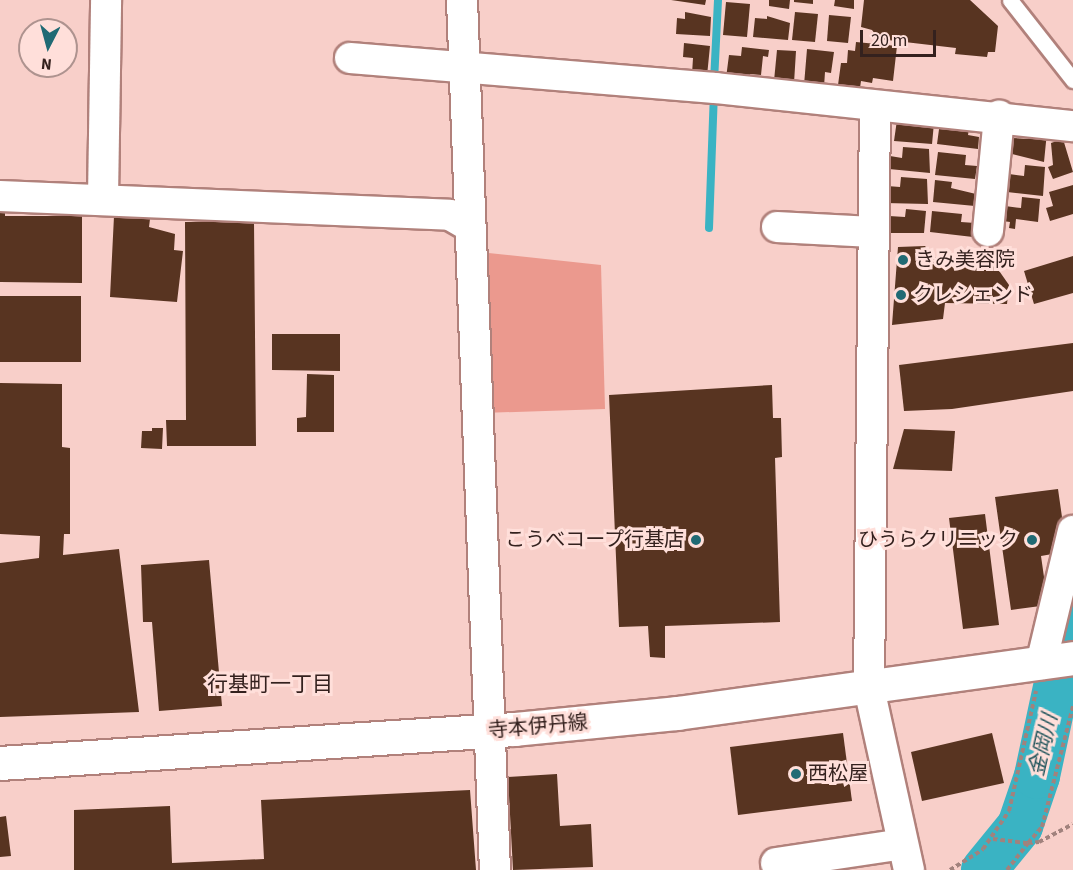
<!DOCTYPE html>
<meta charset="utf-8">
<style>
body{margin:0}
#map{position:relative;width:1073px;height:870px;overflow:hidden;background:#f8cfc9;font-family:"Source Sans 3","Noto Sans JP",sans-serif}
div>[style]{position:absolute}
[style*='--x']{left:calc(var(--x)*1px);top:calc(var(--y)*1px);width:calc(var(--w)*1px);rotate:calc(var(--a)*1deg)}
.green>*{inset:0;background:#eb998e}
.stream>*{height:8px;margin:-4px;padding:0 4px;transform-origin:4px;border-radius:4px;background:#3ab3c3}
.river>*{height:46px;margin:-23px;padding:0 23px;transform-origin:23px;border-radius:23px;background:#3ab3c3}
.building>*{inset:0;background:#583421}
.path>*{height:4px;margin-top:-2px;transform-origin:0;background:repeating-linear-gradient(90deg,#a1827d 0 4.5px,transparent 0 7.5px)}
.roads{filter:drop-shadow(2px 0 #b1817b) drop-shadow(-2px 0 #b1817b) drop-shadow(0 2px #b1817b) drop-shadow(0 -2px #b1817b)}
.lane>*{height:15px;margin:-7.5px;padding:0 7.5px;transform-origin:7.5px;border-radius:7.5px;background:#fff}
.street>*{height:30px;margin:-15px;padding:0 15px;transform-origin:15px;border-radius:15px;background:#fff}
.secondary>*{height:33px;margin:-16.5px;padding:0 16.5px;transform-origin:16.5px;border-radius:16.5px;background:#fff}
.dots>*{width:16px;height:16px;translate:-50% -50%;box-sizing:border-box;border:3px solid #ffdfda;border-radius:50%}
span{translate:-50% -50%;white-space:nowrap;text-align:center;line-height:1.15;-webkit-text-stroke:6px #ffdfda;paint-order:stroke}
.poi-label{font-size:20px;color:#34211e}
.left{translate:0 -50%;text-align:left}
.right{translate:-100% -50%;text-align:right}
.street-label{font-size:20px;color:#34211e}
.neighbourhood-label{font-size:21px;color:#34211e}
.water-label{font-size:21px;color:#24565d;font-style:italic}
.north{position:absolute;left:18px;top:18px;width:60px;height:60px;box-sizing:border-box;background:#ffdfda;border:2px solid #ae938f;border-radius:50%;rotate:186deg;font-size:16px;font-weight:700;line-height:24px;text-align:center;color:#34211e}
.north::after{content:'';display:block;margin:auto;width:21px;height:27px;background:#206a74;clip-path:polygon(50% 0,100% 100%,50% 72%,0 100%)}
.scale{position:absolute;left:860px;top:30px;width:76px;height:27px;box-sizing:border-box;border:3px solid #34211e;border-top:0;padding-left:8px;font-size:18px;line-height:21px;white-space:nowrap;color:#34211e;-webkit-text-stroke:4px #ffdfda;paint-order:stroke}
</style>
<div id="map">
<div class="green">
<i style="clip-path:polygon(479px 252px,601px 265px,605px 409px,482px 413px)"></i>
</div>
<div class="stream">
<i style="--x:714;--y:82;--w:82;--a:-87.2"></i>
<i style="--x:709;--y:228;--w:134;--a:-87.9"></i>
</div>
<div class="river">
<i style="--x:984;--y:870;--w:57;--a:-50.7"></i>
<i style="--x:1020;--y:826;--w:53;--a:-71.2"></i>
<i style="--x:1037;--y:776;--w:172;--a:-77.9"></i>
</div>
<div class="building">
<i style="clip-path:polygon(671px 0,706px 0,705px 5px)"></i>
<i style="clip-path:polygon(769px 0,790px 0,789px 9px,769px 6px)"></i>
<i style="clip-path:polygon(794px 0,813px 0,813px 4px,794px 2px)"></i>
<i style="clip-path:polygon(835px 0,854px 0,854px 9px,834px 6px)"></i>
<i style="clip-path:polygon(864px 0,970px 0,998px 26px,995px 52px,988px 52px,987px 57px,955px 54px,956px 48px,879px 39px,872px 30px,861px 27px)"></i>
<i style="clip-path:polygon(726px 2px,750px 4px,747px 37px,723px 35px)"></i>
<i style="clip-path:polygon(685px 12px,711px 17px,710px 36px,676px 34px,677px 18px,685px 19px)"></i>
<i style="clip-path:polygon(795px 12px,818px 14px,815px 42px,792px 40px)"></i>
<i style="clip-path:polygon(829px 15px,851px 17px,848px 43px,827px 41px)"></i>
<i style="clip-path:polygon(767px 16px,790px 23px,788px 40px,753px 37px,755px 18px,767px 19px)"></i>
<i style="clip-path:polygon(856px 42px,897px 46px,893px 81px,873px 78px,872px 83px,861px 81px,860px 88px,838px 85px,841px 63px,847px 63px,848px 50px,855px 51px)"></i>
<i style="clip-path:polygon(684px 43px,710px 46px,707px 76px,692px 74px,693px 58px,683px 57px)"></i>
<i style="clip-path:polygon(742px 47px,769px 50px,768px 57px,763px 56px,761px 75px,750px 74px,750px 81px,726px 78px,729px 55px,741px 56px)"></i>
<i style="clip-path:polygon(807px 49px,834px 52px,831px 73px,825px 72px,824px 87px,804px 85px)"></i>
<i style="clip-path:polygon(777px 50px,796px 51px,794px 83px,774px 81px)"></i>
<i style="clip-path:polygon(897px 120px,934px 123px,932px 144px,894px 141px)"></i>
<i style="clip-path:polygon(940px 122px,969px 129px,968px 135px,979px 137px,978px 149px,937px 144px)"></i>
<i style="clip-path:polygon(1029px 130px,1047px 132px,1044px 162px,1012px 154px,1013px 138px,1028px 139px)"></i>
<i style="clip-path:polygon(1063px 139px,1073px 172px,1053px 179px,1048px 167px,1053px 165px,1051px 143px)"></i>
<i style="clip-path:polygon(903px 147px,929px 149px,930px 173px,889px 169px,890px 156px,902px 158px)"></i>
<i style="clip-path:polygon(938px 152px,966px 155px,965px 165px,977px 166px,975px 179px,935px 175px)"></i>
<i style="clip-path:polygon(1025px 165px,1045px 167px,1043px 196px,1007px 192px,1009px 174px,1024px 176px)"></i>
<i style="clip-path:polygon(901px 177px,927px 179px,928px 204px,885px 203px,887px 186px,900px 187px)"></i>
<i style="clip-path:polygon(935px 180px,952px 182px,951px 188px,976px 194px,975px 206px,933px 202px)"></i>
<i style="clip-path:polygon(1073px 185px,1073px 214px,1050px 221px,1046px 208px,1053px 206px,1049px 192px)"></i>
<i style="clip-path:polygon(1022px 197px,1040px 199px,1038px 222px,1016px 219px,1015px 229px,1009px 228px,1010px 222px,1003px 221px,1005px 206px,1021px 208px)"></i>
<i style="clip-path:polygon(906px 209px,926px 211px,924px 233px,886px 233px,889px 216px,905px 217px)"></i>
<i style="clip-path:polygon(0 210px,5px 210px,5px 216px,82px 216px,82px 283px,0 282px)"></i>
<i style="clip-path:polygon(932px 211px,962px 214px,961px 222px,975px 223px,973px 237px,930px 232px)"></i>
<i style="clip-path:polygon(114px 216px,150px 219px,149px 227px,175px 234px,174px 250px,183px 251px,177px 302px,110px 297px)"></i>
<i style="clip-path:polygon(254px 221px,256px 446px,167px 446px,166px 420px,186px 420px,185px 222px)"></i>
<i style="clip-path:polygon(925px 246px,934px 257px,995px 265px,1009px 285px,1007px 304px,945px 303px,943px 319px,892px 325px,898px 247px)"></i>
<i style="clip-path:polygon(1073px 256px,1073px 293px,1034px 304px,1024px 271px)"></i>
<i style="clip-path:polygon(0 296px,81px 296px,81px 362px,0 362px)"></i>
<i style="clip-path:polygon(272px 334px,340px 334px,340px 371px,272px 370px)"></i>
<i style="clip-path:polygon(1073px 343px,1073px 391px,952px 409px,904px 411px,899px 365px)"></i>
<i style="clip-path:polygon(307px 374px,334px 375px,334px 432px,297px 432px,297px 418px,306px 417px)"></i>
<i style="clip-path:polygon(0 383px,62px 384px,62px 447px,70px 448px,70px 534px,64px 534px,63px 555px,119px 549px,139px 712px,0 717px,0 563px,39px 558px,40px 536px,0 534px)"></i>
<i style="clip-path:polygon(772px 385px,773px 418px,781px 418px,782px 457px,775px 458px,780px 622px,665px 626px,665px 658px,650px 657px,648px 626px,619px 627px,609px 395px)"></i>
<i style="clip-path:polygon(152px 428px,163px 428px,162px 449px,141px 448px,142px 431px,152px 431px)"></i>
<i style="clip-path:polygon(904px 429px,955px 431px,952px 471px,893px 469px)"></i>
<i style="clip-path:polygon(1058px 489px,1064px 531px,1055px 533px,1058px 553px,1041px 556px,1048px 605px,1011px 610px,995px 497px)"></i>
<i style="clip-path:polygon(985px 514px,999px 625px,963px 629px,949px 518px)"></i>
<i style="clip-path:polygon(209px 560px,222px 706px,159px 711px,152px 622px,143px 622px,141px 565px)"></i>
<i style="clip-path:polygon(843px 733px,852px 801px,738px 815px,730px 747px)"></i>
<i style="clip-path:polygon(992px 733px,1004px 783px,922px 801px,911px 752px)"></i>
<i style="clip-path:polygon(557px 774px,560px 826px,591px 824px,593px 867px,513px 870px,508px 777px)"></i>
<i style="clip-path:polygon(470px 790px,476px 870px,74px 870px,74px 810px,170px 806px,172px 863px,264px 859px,261px 800px)"></i>
<i style="clip-path:polygon(6px 816px,11px 856px,0 857px,0 817px)"></i>
</div>
<div class="path">
<i style="--x:993;--y:839;--w:35;--a:7"></i>
<i style="--x:1028;--y:843;--w:21;--a:-49"></i>
<i style="--x:1042;--y:827;--w:125;--a:-75.6"></i>
<i style="--x:950;--y:870;--w:39;--a:-32"></i>
<i style="--x:983;--y:849;--w:46;--a:-55.6"></i>
<i style="--x:1009;--y:811;--w:123;--a:-77.3"></i>
<i style="--x:1007;--y:870;--w:34;--a:-52"></i>
<i style="--x:1028;--y:843;--w:11;--a:-5"></i>
<i style="--x:1039;--y:842;--w:38;--a:-28"></i>
</div>
<div class="roads">
<div class="lane">
<i style="--x:1010;--y:0;--w:102;--a:51.8"></i>
</div>
<div class="street">
<i style="--x:462;--y:0;--w:871;--a:87.83"></i>
<i style="--x:350;--y:58;--w:366;--a:4.7"></i>
<i style="--x:715;--y:88;--w:360;--a:6.1"></i>
<i style="--x:875;--y:106;--w:582;--a:90.59"></i>
<i style="--x:869;--y:688;--w:186;--a:77.6"></i>
<i style="--x:0;--y:196;--w:450;--a:2.4"></i>
<i style="--x:450;--y:215;--w:22;--a:30"></i>
<i style="--x:103;--y:198;--w:198;--a:-89.1"></i>
<i style="--x:777;--y:227;--w:95;--a:3"></i>
<i style="--x:988;--y:231;--w:116;--a:-84.5"></i>
<i style="--x:1041;--y:664;--w:137;--a:-76.5"></i>
<i style="--x:776;--y:863;--w:128;--a:-8.5"></i>
</div>
<div class="secondary">
<i style="--x:0;--y:763;--w:515;--a:-3.78"></i>
<i style="--x:514;--y:729;--w:164;--a:-5.6"></i>
<i style="--x:677;--y:713;--w:400;--a:-7.9"></i>
</div>
</div>
<div class="dots">
<i style="left:903px;top:260px;background:#206a74"></i>
<i style="left:901px;top:295px;background:#206a74"></i>
<i style="left:696px;top:540px;background:#206a74"></i>
<i style="left:1032px;top:540px;background:#206a74"></i>
<i style="left:796px;top:774px;background:#206a74"></i>
</div>
<div class="poi-label">
<span class="left" style="left:915px;top:260px">きみ美容院</span>
<span class="left" style="left:913px;top:295px">クレシェンド</span>
<span class="right" style="left:684px;top:540px">こうべコープ行基店</span>
<span class="right" style="left:1018px;top:540px">ひうらクリニック</span>
<span class="left" style="left:808px;top:774px">西松屋</span>
</div>
<div class="street-label">
<span style="left:538px;top:727px;rotate:-5deg">寺本伊丹線</span>
</div>
<div class="neighbourhood-label">
<span style="left:270px;top:684px">行基町一丁目</span>
</div>
<div class="water-label">
<span style="left:1043px;top:745px;rotate:-77deg">金岡川</span>
</div>
<div class="north">N</div>
<div class="scale">20 m</div>
</div>
